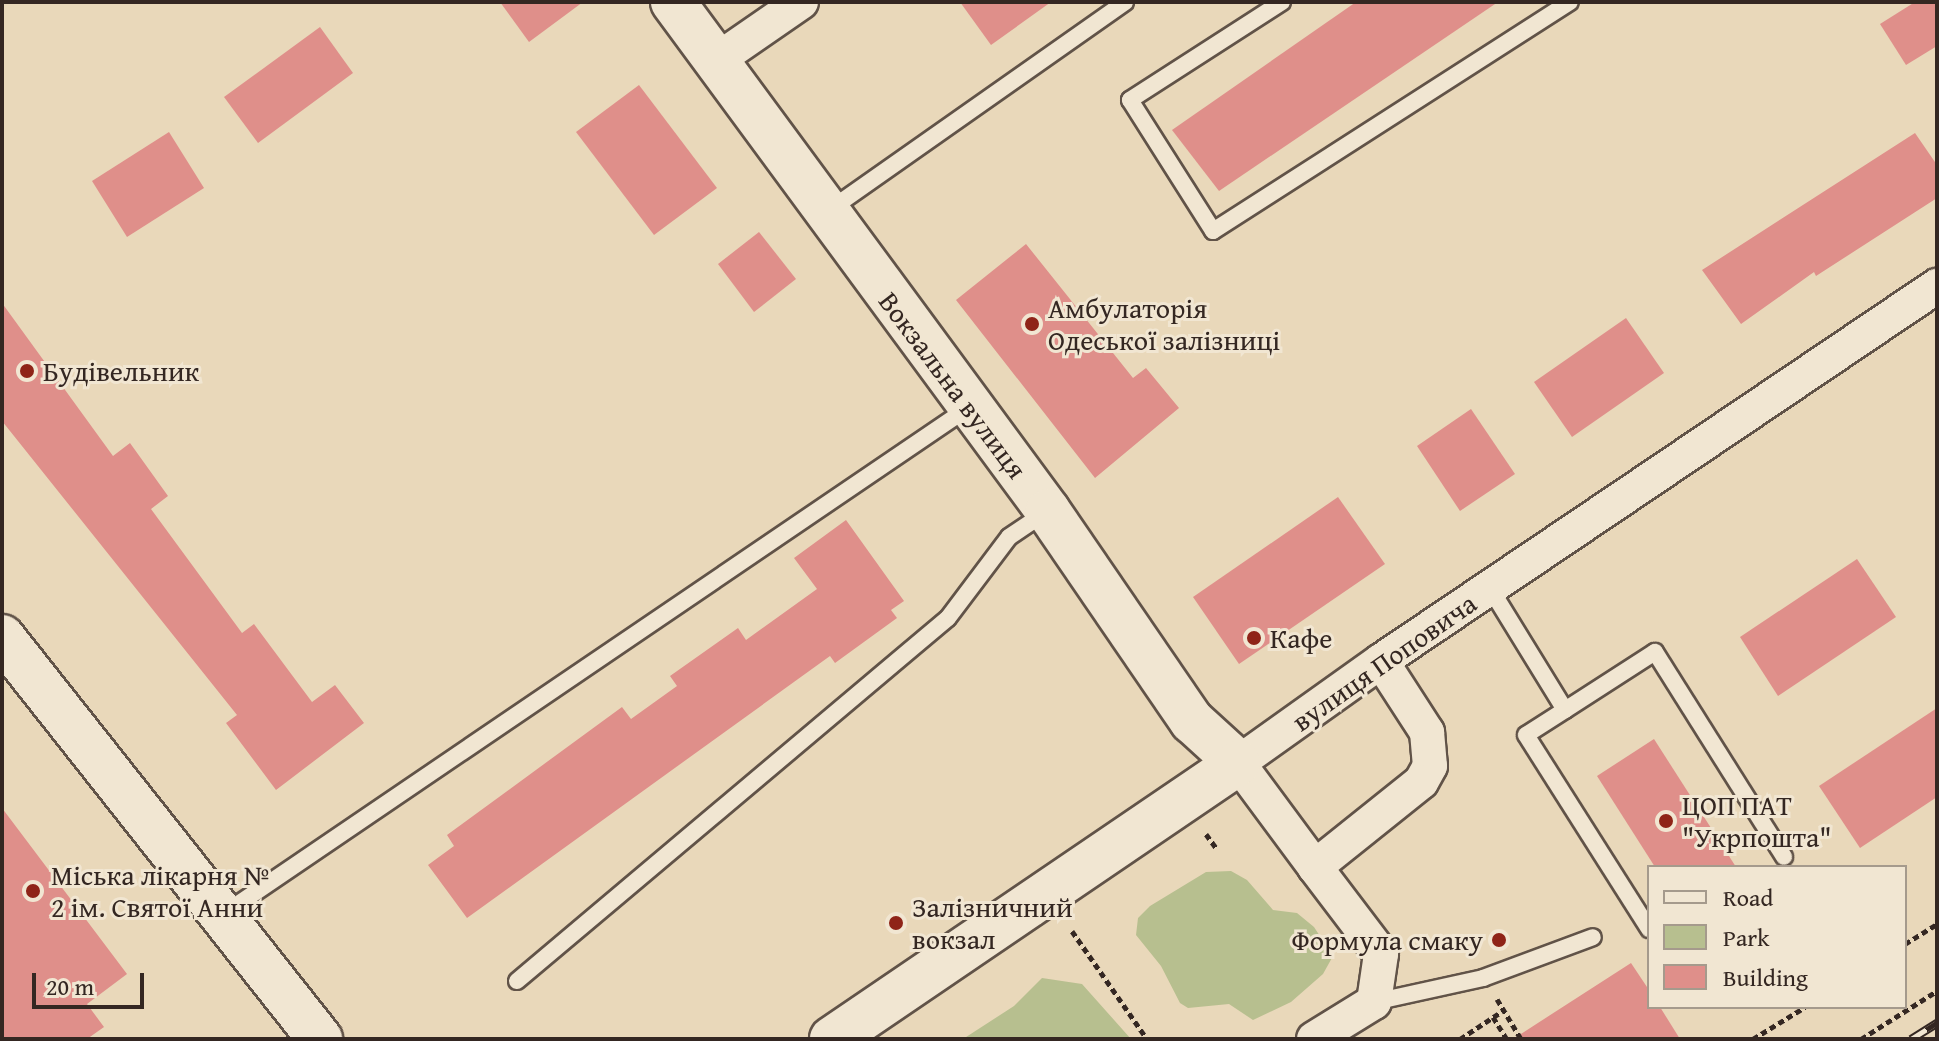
<!DOCTYPE html>
<meta charset="utf-8">
<style>
body{margin:0}
#map{position:relative;width:1939px;height:1041px;overflow:hidden;background:#e9d8ba;font-family:"Gentium Book Plus",serif}
div>[style]{position:absolute}
[style*='--x']{left:calc(var(--x)*1px);top:calc(var(--y)*1px);width:calc(var(--w)*1px);rotate:calc(var(--a)*1deg)}
.green>*{inset:0;background:#b7bf8f}
.building>*{inset:0;background:#df8f8a}
.path>*{height:5px;margin-top:-2.5px;transform-origin:0;background:repeating-linear-gradient(90deg,#342722 0 6px,transparent 0 10px)}
.roads{filter:drop-shadow(2px 0 #615348) drop-shadow(-2px 0 #615348) drop-shadow(0 2px #615348) drop-shadow(0 -2px #615348)}
.lane>*{height:16px;margin:-8px;padding:0 8px;transform-origin:8px;border-radius:8px;background:#f1e6d2}
.street>*{height:34px;margin:-17px;padding:0 17px;transform-origin:17px;border-radius:17px;background:#f1e6d2}
.secondary>*{height:44px;margin:-22px;padding:0 22px;transform-origin:22px;border-radius:22px;background:#f1e6d2}
.rail>*{height:9px;margin-top:-4.5px;transform-origin:0;background:repeating-linear-gradient(90deg,#f1e6d2 0 18px,#342722 0 36px);box-sizing:border-box;border-block:2px solid #342722}
.dots>*{width:22px;height:22px;translate:-50% -50%;box-sizing:border-box;border:4px solid #f1e6d2;border-radius:50%}
span{translate:-50% -50%;white-space:nowrap;text-align:center;line-height:1.15;-webkit-text-stroke:6px #f1e6d2;paint-order:stroke}
.poi-label{font-size:28px;color:#342722}
.left{translate:0 -50%;text-align:left}
.right{translate:-100% -50%;text-align:right}
.street-label{font-size:28px;color:#342722}
.frame{position:absolute;inset:0;border:4px solid #342722;pointer-events:none}
.legend{position:absolute;left:1647px;top:865px;width:260px;height:144px;box-sizing:border-box;background:#f1e6d2;border:2px solid #a59a8c;margin:0;padding:10px 14px;list-style:none;font-size:24px;color:#342722}
.legend li{display:flex;align-items:center;gap:16px;height:40px}
.legend b{width:40px;border:2px solid #a59a8c}
.scale{position:absolute;left:32px;top:973px;width:112px;height:36px;box-sizing:border-box;border:4px solid #342722;border-top:0;padding-left:10px;font-size:24px;line-height:28px;white-space:nowrap;color:#342722;-webkit-text-stroke:6px #f1e6d2;paint-order:stroke}
</style>
<div id="map">
<div class="green">
<i style="clip-path:polygon(1231px 871px,1247px 880px,1273px 910px,1297px 913px,1314px 927px,1333px 956px,1323px 974px,1291px 1002px,1253px 1020px,1229px 1004px,1188px 1008px,1180px 1003px,1161px 966px,1136px 935px,1138px 918px,1150px 906px,1206px 872px)"></i>
<i style="clip-path:polygon(1042px 978px,1082px 984px,1131px 1039px,963px 1039px,1014px 1006px)"></i>
</div>
<div class="building">
<i style="clip-path:polygon(500px 2px,583px 2px,529px 42px)"></i>
<i style="clip-path:polygon(960px 2px,1051px 2px,991px 45px)"></i>
<i style="clip-path:polygon(1356px 2px,1498px 2px,1219px 191px,1172px 130px)"></i>
<i style="clip-path:polygon(1915px 2px,1937px 2px,1937px 46px,1906px 65px,1880px 24px)"></i>
<i style="clip-path:polygon(320px 27px,353px 73px,258px 143px,224px 97px)"></i>
<i style="clip-path:polygon(639px 85px,717px 188px,654px 235px,576px 132px)"></i>
<i style="clip-path:polygon(169px 132px,204px 188px,127px 237px,92px 181px)"></i>
<i style="clip-path:polygon(1915px 133px,1937px 165px,1937px 198px,1816px 276px,1814px 272px,1741px 324px,1702px 270px)"></i>
<i style="clip-path:polygon(759px 232px,796px 279px,754px 312px,718px 264px)"></i>
<i style="clip-path:polygon(1026px 244px,1133px 378px,1146px 368px,1179px 408px,1095px 478px,956px 300px)"></i>
<i style="clip-path:polygon(2px 303px,113px 456px,130px 443px,168px 496px,151px 509px,242px 633px,254px 624px,312px 702px,335px 685px,364px 723px,276px 790px,226px 723px,237px 715px,2px 421px)"></i>
<i style="clip-path:polygon(1626px 318px,1664px 373px,1572px 437px,1534px 382px)"></i>
<i style="clip-path:polygon(1471px 409px,1515px 474px,1460px 511px,1417px 446px)"></i>
<i style="clip-path:polygon(1338px 497px,1385px 564px,1239px 664px,1193px 597px)"></i>
<i style="clip-path:polygon(846px 520px,904px 601px,891px 610px,897px 618px,835px 663px,830px 656px,467px 918px,428px 865px,454px 846px,447px 835px,622px 707px,631px 719px,677px 686px,670px 676px,738px 628px,746px 640px,817px 589px,794px 558px)"></i>
<i style="clip-path:polygon(1857px 559px,1896px 617px,1778px 696px,1740px 637px)"></i>
<i style="clip-path:polygon(1937px 708px,1937px 797px,1860px 848px,1819px 786px)"></i>
<i style="clip-path:polygon(1654px 739px,1736px 867px,1655px 867px,1597px 776px)"></i>
<i style="clip-path:polygon(2px 808px,127px 974px,87px 1004px,104px 1027px,87px 1039px,2px 1039px)"></i>
<i style="clip-path:polygon(1631px 963px,1649px 990px,1649px 1007px,1660px 1007px,1680px 1039px,1513px 1039px)"></i>
</div>
<div class="path">
<i style="--x:1206;--y:834;--w:17;--a:54"></i>
<i style="--x:1072;--y:931;--w:131;--a:55.2"></i>
<i style="--x:1905;--y:944;--w:38;--a:-32"></i>
<i style="--x:1497;--y:999;--w:47;--a:59"></i>
<i style="--x:1493;--y:1017;--w:26;--a:58"></i>
<i style="--x:1460;--y:1039;--w:53;--a:-33.4"></i>
<i style="--x:1753;--y:1039;--w:61;--a:-31.6"></i>
<i style="--x:1861;--y:1039;--w:90;--a:-32.3"></i>
</div>
<div class="roads">
<div class="lane">
<i style="--x:1282;--y:2;--w:181;--a:147.2"></i>
<i style="--x:1130;--y:100;--w:155;--a:57.6"></i>
<i style="--x:1213;--y:231;--w:424;--a:-32.7"></i>
<i style="--x:828;--y:211;--w:363;--a:-35.1"></i>
<i style="--x:1490;--y:588;--w:143;--a:58.4"></i>
<i style="--x:1565;--y:710;--w:107;--a:-32.8"></i>
<i style="--x:1655;--y:652;--w:242;--a:57.8"></i>
<i style="--x:1565;--y:710;--w:46;--a:147.3"></i>
<i style="--x:1526;--y:735;--w:230;--a:57.6"></i>
<i style="--x:222;--y:915;--w:902;--a:-34.2"></i>
<i style="--x:517;--y:981;--w:563;--a:-40.11"></i>
<i style="--x:948;--y:618;--w:101;--a:-53"></i>
<i style="--x:1009;--y:537;--w:45;--a:-34"></i>
<i style="--x:1374;--y:1002;--w:112;--a:-12.4"></i>
<i style="--x:1483;--y:978;--w:117;--a:-20.4"></i>
</div>
<div class="street">
<i style="--x:717;--y:60;--w:102;--a:-34.6"></i>
<i style="--x:1381;--y:661;--w:85;--a:57.1"></i>
<i style="--x:1427;--y:732;--w:34;--a:85"></i>
<i style="--x:1430;--y:766;--w:18;--a:119"></i>
<i style="--x:1421;--y:782;--w:136;--a:141.3"></i>
<i style="--x:1315;--y:867;--w:129;--a:-126.5"></i>
<i style="--x:1238;--y:763;--w:176;--a:-35.5"></i>
<i style="--x:1381;--y:661;--w:671;--a:-34"></i>
<i style="--x:1314;--y:1039;--w:70;--a:-31.7"></i>
<i style="--x:1374;--y:1002;--w:49;--a:-81.7"></i>
<i style="--x:1381;--y:954;--w:109;--a:-127.2"></i>
</div>
<div class="secondary">
<i style="--x:673;--y:2;--w:632;--a:53.62"></i>
<i style="--x:1048;--y:511;--w:255;--a:55.6"></i>
<i style="--x:1192;--y:721;--w:62;--a:42.4"></i>
<i style="--x:1238;--y:763;--w:491;--a:145.8"></i>
<i style="--x:2;--y:637;--w:513;--a:51.65"></i>
</div>
</div>
<div class="rail">
<i style="--x:1911;--y:1039;--w:31;--a:-32"></i>
</div>
<div class="dots">
<i style="left:1032px;top:324px;background:#8f2418"></i>
<i style="left:27px;top:371px;background:#8f2418"></i>
<i style="left:1254px;top:638px;background:#8f2418"></i>
<i style="left:1666px;top:821px;background:#8f2418"></i>
<i style="left:33px;top:891px;background:#8f2418"></i>
<i style="left:896px;top:923px;background:#8f2418"></i>
<i style="left:1499px;top:940px;background:#8f2418"></i>
</div>
<div class="poi-label">
<span class="left" style="left:1048px;top:324px">Амбулаторія<br>Одеської залізниці</span>
<span class="left" style="left:43px;top:371px">Будівельник</span>
<span class="left" style="left:1270px;top:638px">Кафе</span>
<span class="left" style="left:1682px;top:821px">ЦОП ПАТ<br>"Укрпошта"</span>
<span class="left" style="left:51px;top:891px">Міська лікарня №<br>2 ім. Святої Анни</span>
<span class="left" style="left:912px;top:923px">Залізничний<br>вокзал</span>
<span class="right" style="left:1483px;top:940px">Формула смаку</span>
</div>
<div class="street-label">
<span style="left:953px;top:385px;rotate:53deg">Вокзальна вулиця</span>
<span style="left:1384px;top:662px;rotate:-35deg">вулиця Поповича</span>
</div>
<div class="frame"></div>
<ul class="legend">
<li><b style="height:10px;background:#f1e6d2"></b>Road</li>
<li><b style="height:22px;background:#b7bf8f"></b>Park</li>
<li><b style="height:22px;background:#df8f8a"></b>Building</li>
</ul>
<div class="scale">20 m</div>
</div>
